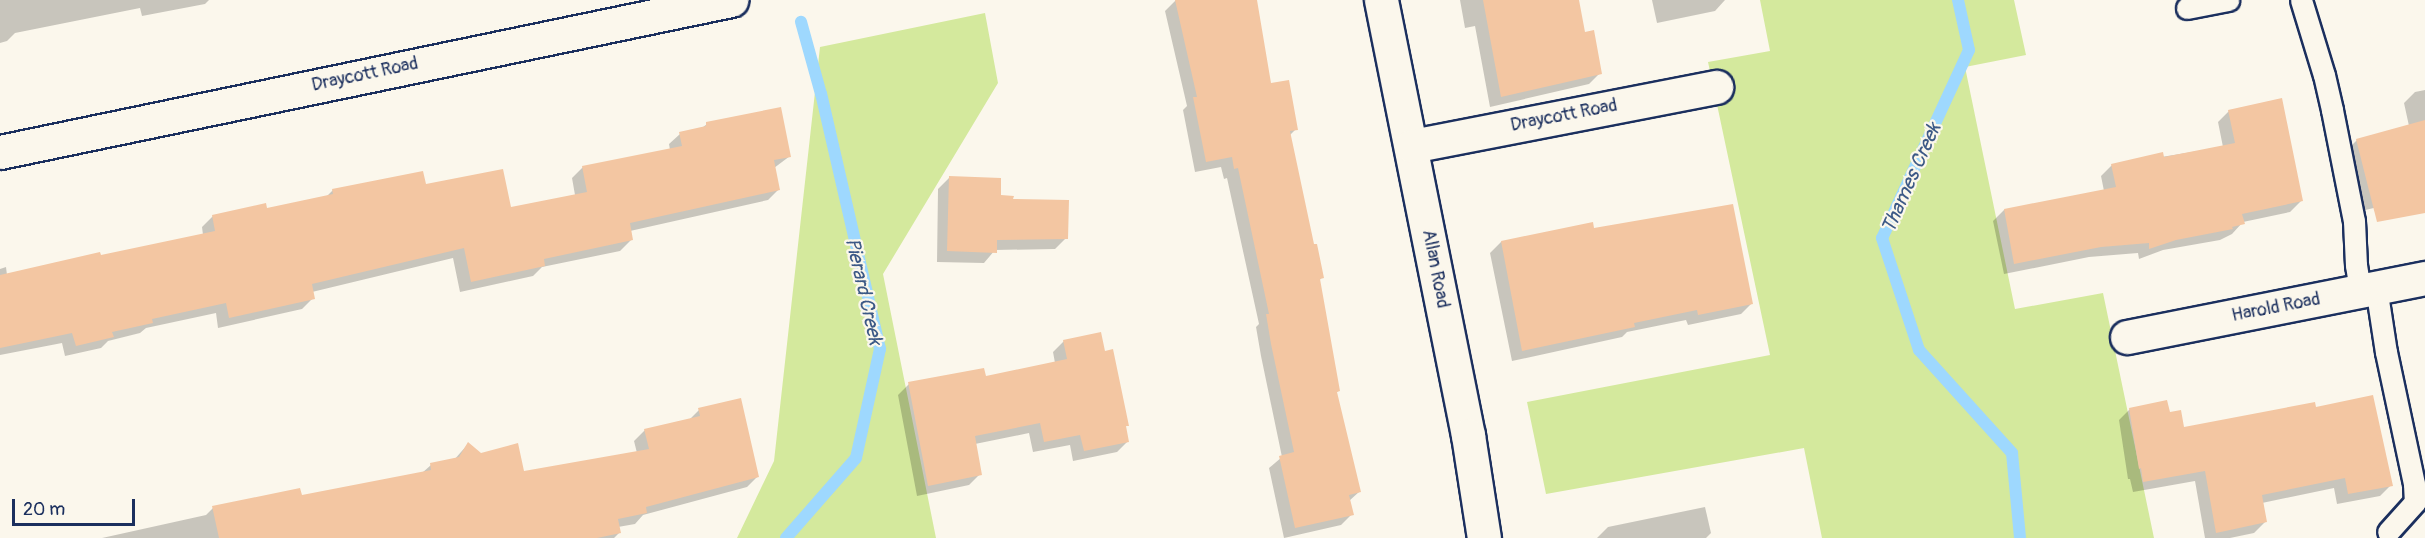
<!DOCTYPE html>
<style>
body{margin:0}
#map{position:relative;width:2425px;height:538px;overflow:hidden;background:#fbf7ec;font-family:Pangolin,sans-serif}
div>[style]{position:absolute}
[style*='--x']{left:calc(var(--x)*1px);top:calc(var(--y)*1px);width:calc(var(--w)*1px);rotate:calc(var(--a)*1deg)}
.green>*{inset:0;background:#d4e99d}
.shadow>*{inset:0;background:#0003}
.stream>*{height:12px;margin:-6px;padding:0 6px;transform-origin:6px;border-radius:6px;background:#9ed8fe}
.building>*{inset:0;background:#f3c6a2}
.roads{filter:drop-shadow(2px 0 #1b2f5e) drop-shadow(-2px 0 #1b2f5e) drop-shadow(0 2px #1b2f5e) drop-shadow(0 -2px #1b2f5e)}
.service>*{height:21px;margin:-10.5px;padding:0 10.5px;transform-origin:10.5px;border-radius:10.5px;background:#fbf7ec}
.minor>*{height:33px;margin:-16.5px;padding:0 16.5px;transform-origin:16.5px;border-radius:16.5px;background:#fbf7ec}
span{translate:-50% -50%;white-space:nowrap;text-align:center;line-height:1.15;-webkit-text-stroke:4.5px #fbf7ec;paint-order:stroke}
.street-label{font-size:18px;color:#1b2f5e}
.water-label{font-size:20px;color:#3c5986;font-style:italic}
.scale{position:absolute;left:12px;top:499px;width:123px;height:27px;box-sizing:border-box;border:3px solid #1b2f5e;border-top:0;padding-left:8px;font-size:18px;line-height:21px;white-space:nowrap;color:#1b2f5e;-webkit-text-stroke:4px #fbf7ec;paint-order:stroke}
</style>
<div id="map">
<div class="green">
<i style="clip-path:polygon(1760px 0,2014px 0,2026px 55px,1965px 67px,2015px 309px,2103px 293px,2154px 538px,1822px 538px,1804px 448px,1546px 494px,1527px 402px,1770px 355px,1708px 62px,1770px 51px)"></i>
<i style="clip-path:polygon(985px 13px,998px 83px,883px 274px,936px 538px,737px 538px,774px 461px,820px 47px)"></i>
</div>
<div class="shadow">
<i style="clip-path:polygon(0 0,209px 0,205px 4px,142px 16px,140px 8px,15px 33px,7px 41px,0 43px)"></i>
<i style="clip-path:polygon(1176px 0,1256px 0,1270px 85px,1296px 129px,1289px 136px,1313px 246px,1322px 277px,1319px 281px,1338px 391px,1336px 393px,1359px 492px,1349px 501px,1352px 514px,1341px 525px,1284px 538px,1269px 468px,1282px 457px,1261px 356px,1256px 327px,1259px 324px,1227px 178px,1224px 179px,1221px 167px,1195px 172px,1183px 110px,1187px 106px,1165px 11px)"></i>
<i style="clip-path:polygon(1460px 0,1578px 0,1584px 34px,1600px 73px,1589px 84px,1490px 107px,1475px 26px,1465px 28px)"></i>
<i style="clip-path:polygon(1652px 0,1725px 0,1715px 11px,1657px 23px)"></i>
<i style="clip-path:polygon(2425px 90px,2425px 196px,2361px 211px,2346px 151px,2357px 140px,2409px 126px,2404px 103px,2415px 92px)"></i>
<i style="clip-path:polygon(2229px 111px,2301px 201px,2290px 212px,2243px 222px,2232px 234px,2220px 240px,2163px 250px,2139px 259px,2138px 253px,2089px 257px,2004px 274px,1993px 221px,2004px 210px,2104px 191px,2101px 176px,2112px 165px,2223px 147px,2218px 122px)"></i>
<i style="clip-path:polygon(707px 124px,790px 156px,774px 168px,779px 189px,768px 200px,630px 231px,631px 240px,620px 251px,542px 267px,533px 276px,460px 292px,453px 258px,312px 292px,313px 298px,302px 309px,218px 328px,216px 313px,146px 328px,140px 333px,108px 341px,101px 348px,65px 356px,62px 343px,0 355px,0 269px,6px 267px,7px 275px,203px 235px,202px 227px,213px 216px,266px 210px,326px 197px,333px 190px,425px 186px,510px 209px,575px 195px,572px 178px,583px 167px,670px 150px,669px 144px,680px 134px,702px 128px)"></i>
<i style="clip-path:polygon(949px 178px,1012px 201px,1066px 238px,1055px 249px,995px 250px,984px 263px,937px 262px,938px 189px)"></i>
<i style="clip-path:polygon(1593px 230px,1752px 303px,1741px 314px,1688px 325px,1686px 320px,1627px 332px,1622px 337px,1512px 361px,1490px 253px,1501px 242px)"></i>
<i style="clip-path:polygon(1064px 341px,1127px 425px,1125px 428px,1128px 441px,1117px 452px,1073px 461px,1070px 445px,1033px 452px,1029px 433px,975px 444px,980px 474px,969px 485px,917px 496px,898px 395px,909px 384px,985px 378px,1055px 363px,1053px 352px)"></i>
<i style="clip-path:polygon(2315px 408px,2391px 485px,2380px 496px,2337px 504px,2334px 488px,2262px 503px,2265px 522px,2254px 533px,2230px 538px,2205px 538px,2195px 481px,2133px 492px,2130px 479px,2128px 479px,2119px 420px,2130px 409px,2168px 414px,2183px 429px)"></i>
<i style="clip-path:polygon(699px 410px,758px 476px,747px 487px,643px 515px,635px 524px,618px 527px,619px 533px,614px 538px,102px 538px,206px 515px,213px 508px,301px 497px,422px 473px,431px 465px,454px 460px,468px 444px,481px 454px,522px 473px,637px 453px,634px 441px,645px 430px,689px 420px)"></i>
<i style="clip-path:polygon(1705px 507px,1711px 533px,1706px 538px,1597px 538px,1608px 527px)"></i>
</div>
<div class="stream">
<i style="--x:1958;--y:0;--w:51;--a:77.6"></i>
<i style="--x:1969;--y:50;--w:207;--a:114.8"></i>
<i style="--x:1882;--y:238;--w:118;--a:71.7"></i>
<i style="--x:1919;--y:350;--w:139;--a:47.9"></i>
<i style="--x:2012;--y:453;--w:85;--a:84.6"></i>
<i style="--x:786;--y:538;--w:106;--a:-48.8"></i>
<i style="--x:856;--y:458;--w:112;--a:-77.6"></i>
<i style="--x:880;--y:349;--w:262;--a:-103"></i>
<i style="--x:821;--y:94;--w:75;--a:-105.5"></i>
</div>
<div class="building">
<i style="clip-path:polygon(1175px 0,1257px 0,1271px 83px,1289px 80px,1298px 130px,1290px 131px,1314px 244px,1317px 244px,1324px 278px,1320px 279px,1340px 391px,1337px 392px,1361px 492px,1349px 495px,1354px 515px,1295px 528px,1279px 456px,1294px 452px,1271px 344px,1266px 314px,1269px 314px,1238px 168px,1234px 169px,1232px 157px,1206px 162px,1193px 97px,1197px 97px)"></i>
<i style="clip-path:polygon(1483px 0,1579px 0,1585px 32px,1594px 30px,1602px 74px,1501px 97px)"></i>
<i style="clip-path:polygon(2282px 98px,2303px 201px,2242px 214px,2245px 224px,2232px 227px,2233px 229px,2176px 240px,2149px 249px,2149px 243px,2101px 247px,2014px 264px,2004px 209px,2116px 187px,2111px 164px,2163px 152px,2164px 157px,2235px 143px,2228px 110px)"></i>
<i style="clip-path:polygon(781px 107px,791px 157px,774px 160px,780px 190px,630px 223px,633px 240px,544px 259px,545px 266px,471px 282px,464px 248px,312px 284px,315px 299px,229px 318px,226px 303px,152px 319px,153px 323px,112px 332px,114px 337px,76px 346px,72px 333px,0 348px,0 275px,100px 252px,101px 255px,215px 231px,212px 215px,266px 203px,267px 208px,333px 194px,332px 189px,423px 171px,426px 184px,503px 169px,511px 207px,587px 192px,582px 166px,682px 146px,679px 132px,706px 126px,706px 122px)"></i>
<i style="clip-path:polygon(2425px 120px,2425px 213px,2377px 222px,2356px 139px)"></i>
<i style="clip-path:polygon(949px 176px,1001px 178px,1001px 195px,1014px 196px,1013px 199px,1069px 200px,1068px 239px,997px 240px,997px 253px,947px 251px)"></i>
<i style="clip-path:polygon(1733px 204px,1753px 304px,1698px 315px,1697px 310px,1634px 323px,1635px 327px,1522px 351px,1501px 241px,1593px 222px,1594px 228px)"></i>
<i style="clip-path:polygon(1101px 332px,1105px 351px,1113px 349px,1129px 426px,1126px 426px,1129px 442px,1084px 451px,1080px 435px,1044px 442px,1040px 423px,975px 436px,982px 475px,928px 486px,908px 382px,984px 368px,986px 376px,1067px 359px,1063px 340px)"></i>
<i style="clip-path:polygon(2373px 395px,2393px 486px,2348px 494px,2345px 478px,2262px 495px,2267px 522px,2216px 533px,2205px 471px,2143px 482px,2141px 468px,2139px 469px,2129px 408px,2167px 400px,2170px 412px,2181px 410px,2184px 427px,2315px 402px,2316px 407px)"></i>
<i style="clip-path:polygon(741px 398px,759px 477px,646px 507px,647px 513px,618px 519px,621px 533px,597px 538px,219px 538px,212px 506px,300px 488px,302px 495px,431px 470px,430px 463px,459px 457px,468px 442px,481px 453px,518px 443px,524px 471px,649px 449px,644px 429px,700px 416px,698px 408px)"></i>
</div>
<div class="roads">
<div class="service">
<i style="--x:2301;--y:0;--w:78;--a:73"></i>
<i style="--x:2324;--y:75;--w:36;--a:77"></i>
<i style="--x:2332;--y:110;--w:113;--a:78.8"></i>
<i style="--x:2354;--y:221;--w:44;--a:87.4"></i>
<i style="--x:2356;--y:265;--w:26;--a:81"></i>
<i style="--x:2187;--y:8;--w:42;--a:-11"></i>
<i style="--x:2376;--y:287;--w:66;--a:81.3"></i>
<i style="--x:2386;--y:352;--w:135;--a:78"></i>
<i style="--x:2414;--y:484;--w:18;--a:87"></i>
<i style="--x:2415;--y:502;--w:40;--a:132"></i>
</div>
<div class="minor">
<i style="--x:1381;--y:0;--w:444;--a:78.7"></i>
<i style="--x:1468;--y:435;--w:104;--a:81.2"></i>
<i style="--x:1412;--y:146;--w:310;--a:-11"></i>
<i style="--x:0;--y:152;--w:747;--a:-11.75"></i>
<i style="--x:2127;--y:337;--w:304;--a:-11.2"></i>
</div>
</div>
<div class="street-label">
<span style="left:365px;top:75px;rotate:-12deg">Draycott Road</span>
<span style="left:1564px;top:116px;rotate:-11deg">Draycott Road</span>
<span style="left:1435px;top:269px;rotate:79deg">Allan Road</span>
<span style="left:2276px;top:308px;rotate:-11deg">Harold Road</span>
</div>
<div class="water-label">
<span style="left:1911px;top:178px;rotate:-66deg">Thames Creek</span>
<span style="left:864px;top:291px;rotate:77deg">Pierard Creek</span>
</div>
<div class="scale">20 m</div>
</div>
